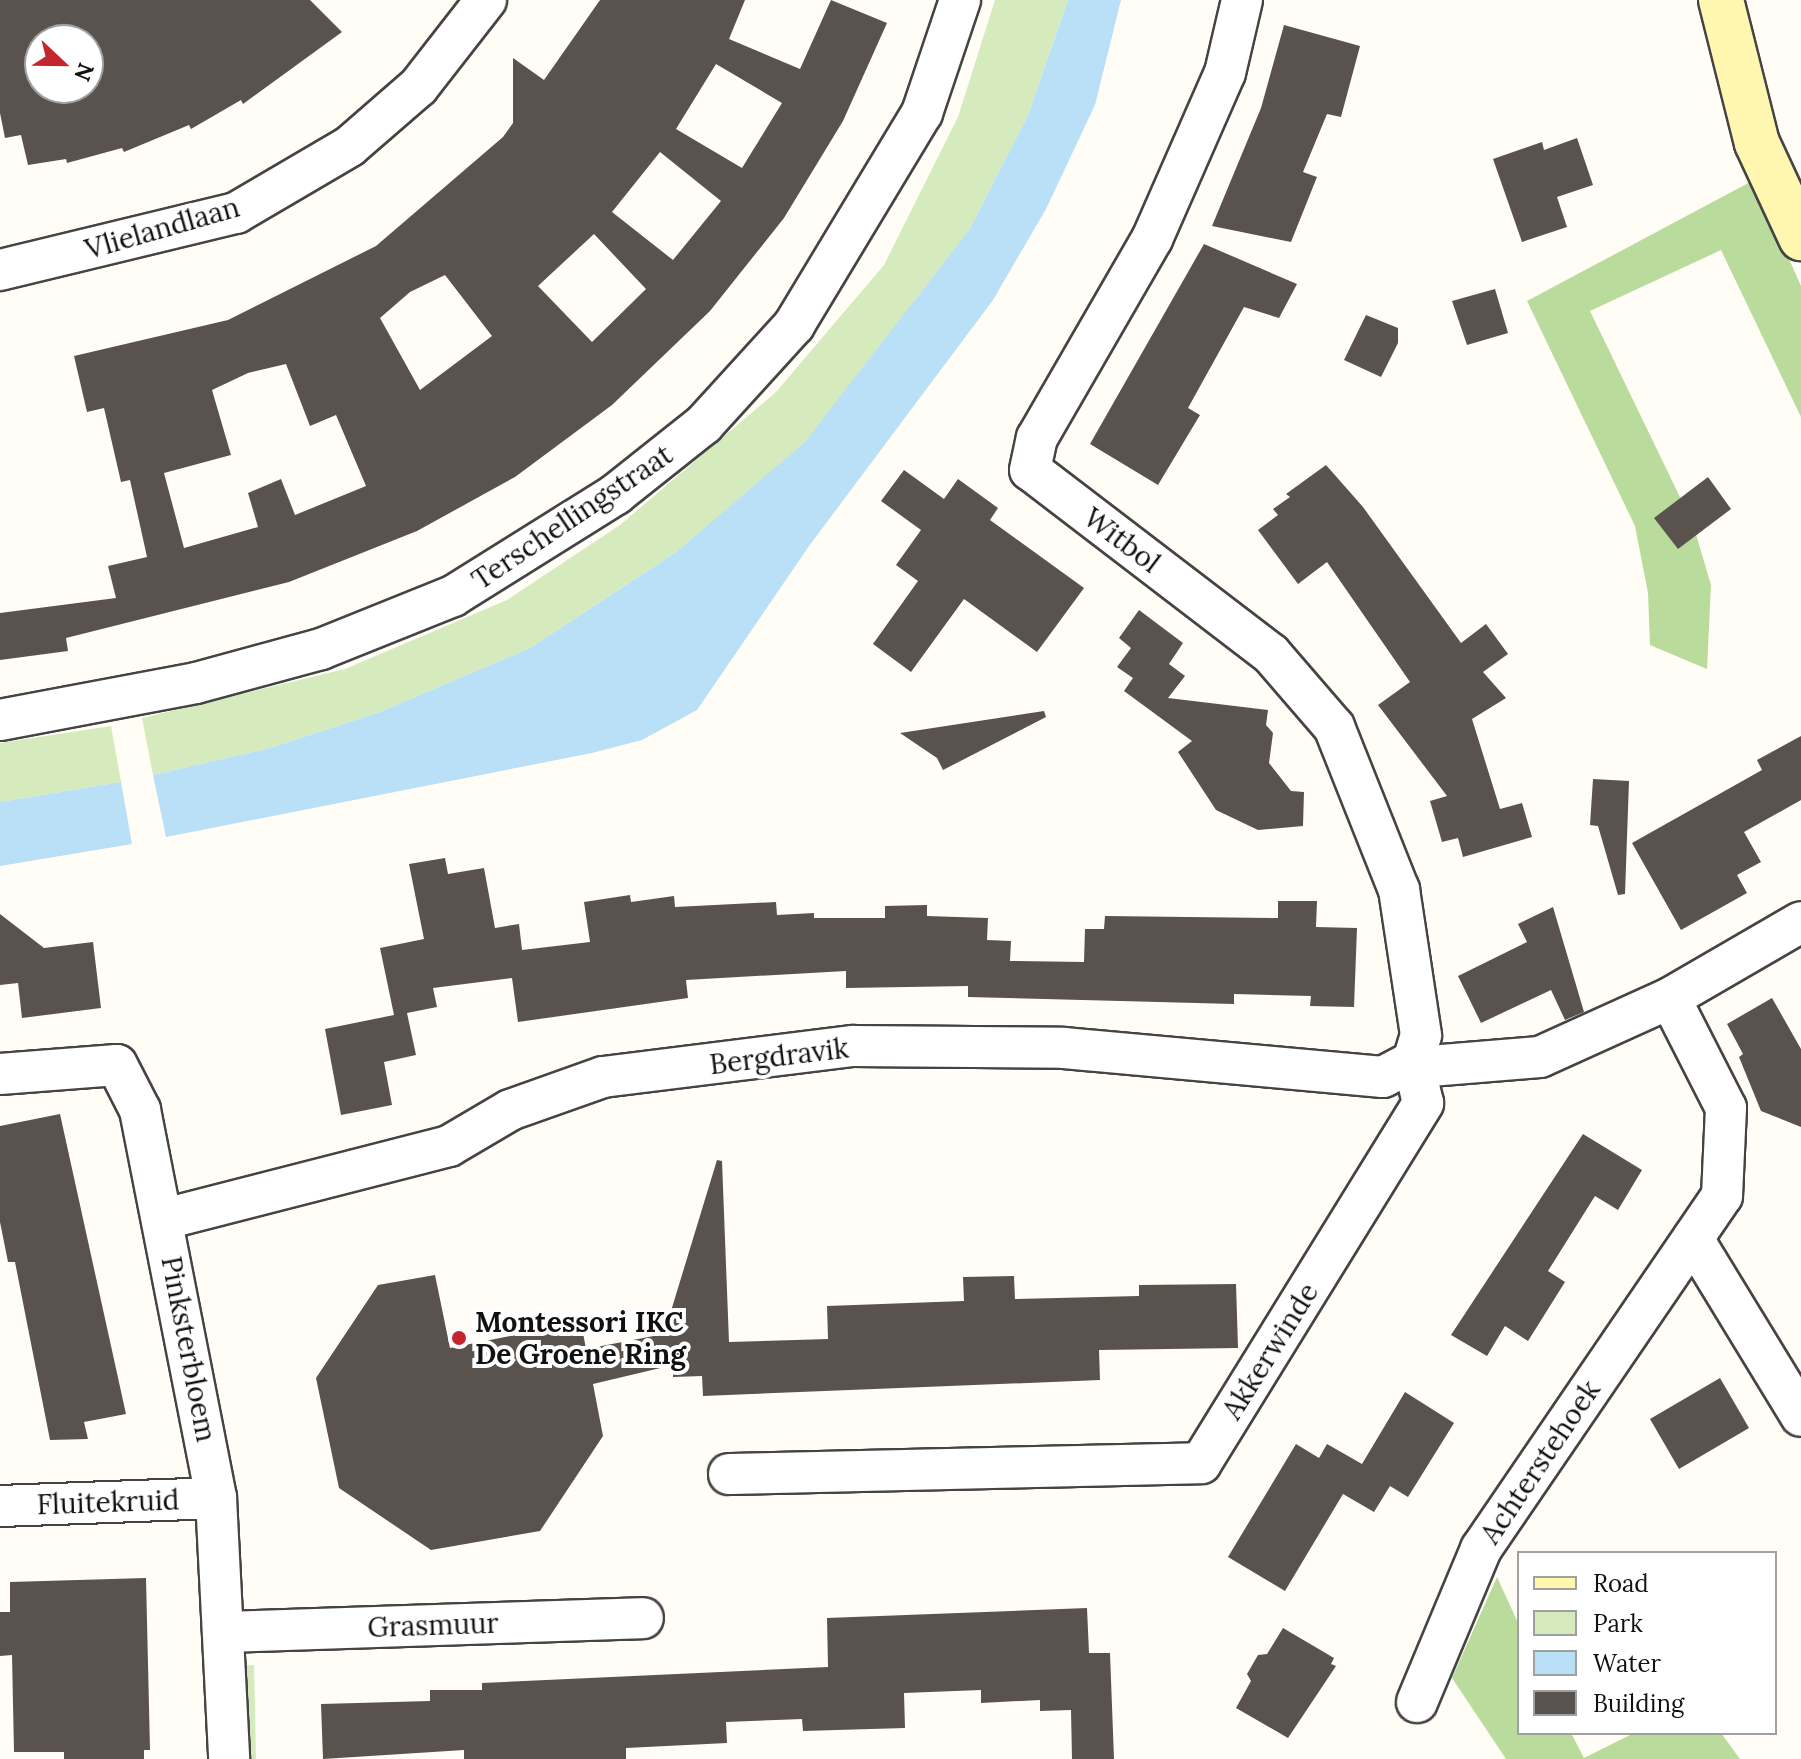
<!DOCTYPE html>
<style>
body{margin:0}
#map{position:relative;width:1801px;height:1759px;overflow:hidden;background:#fffdf5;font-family:Lora,serif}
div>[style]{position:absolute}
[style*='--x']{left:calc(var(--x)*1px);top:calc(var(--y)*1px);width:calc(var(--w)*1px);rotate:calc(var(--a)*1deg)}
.green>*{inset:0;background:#d5ebbd}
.forest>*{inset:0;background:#b9dc9c}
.water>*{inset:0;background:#b9e0f7}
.building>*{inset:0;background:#5a524d}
.roads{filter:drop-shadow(2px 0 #444) drop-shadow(-2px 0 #444) drop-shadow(0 2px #444) drop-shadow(0 -2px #444)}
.street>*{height:40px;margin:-20px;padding:0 20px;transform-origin:20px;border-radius:20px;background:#fff}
.secondary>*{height:44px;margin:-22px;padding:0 22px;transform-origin:22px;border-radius:22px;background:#fff6b0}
.dots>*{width:22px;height:22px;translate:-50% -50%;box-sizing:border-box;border:4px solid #fff;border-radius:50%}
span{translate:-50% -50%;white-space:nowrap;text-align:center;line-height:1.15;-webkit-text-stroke:8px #fff;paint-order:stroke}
.street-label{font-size:28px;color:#111}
.poi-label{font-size:28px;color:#111;font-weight:700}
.left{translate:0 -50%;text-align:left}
.legend{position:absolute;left:1517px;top:1551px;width:260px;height:184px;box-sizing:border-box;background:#fff;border:2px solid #a0a0a0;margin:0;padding:10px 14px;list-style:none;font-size:24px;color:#111}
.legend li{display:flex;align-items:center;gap:16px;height:40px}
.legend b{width:40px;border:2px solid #a0a0a0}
.north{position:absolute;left:24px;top:24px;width:80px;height:80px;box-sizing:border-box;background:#fff;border:2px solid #a0a0a0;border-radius:50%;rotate:112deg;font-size:22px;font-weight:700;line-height:32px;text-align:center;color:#111}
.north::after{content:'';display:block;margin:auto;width:28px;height:36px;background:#c4262e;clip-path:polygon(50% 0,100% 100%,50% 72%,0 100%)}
</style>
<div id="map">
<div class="green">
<i style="clip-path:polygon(995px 0,1068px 0,1028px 115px,969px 230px,805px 443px,675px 553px,530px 648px,380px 712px,270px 748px,153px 775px,142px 718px,345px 669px,507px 600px,620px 525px,776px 392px,884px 265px,958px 117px)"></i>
<i style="clip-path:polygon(111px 726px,121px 782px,0 802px,0 743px)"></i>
<i style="clip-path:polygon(254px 1665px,256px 1759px,244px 1759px,241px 1666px)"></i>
</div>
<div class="forest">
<i style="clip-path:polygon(1754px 180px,1801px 286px,1801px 417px,1721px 250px,1590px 311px,1693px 524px,1711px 585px,1707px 669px,1650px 645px,1648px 593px,1635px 526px,1527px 301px)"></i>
<i style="clip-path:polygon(1497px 1577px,1519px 1625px,1519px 1733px,1571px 1733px,1584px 1758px,1634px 1733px,1721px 1733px,1740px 1759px,1506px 1759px,1452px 1678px)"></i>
</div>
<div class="water">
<i style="clip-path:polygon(1068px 0,1121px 0,1095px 105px,1046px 209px,993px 300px,809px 546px,697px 710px,642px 740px,592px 753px,166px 837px,153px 775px,270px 748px,380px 712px,530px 648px,675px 553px,804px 443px,969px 230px,1028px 115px)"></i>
<i style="clip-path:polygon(121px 782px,132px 844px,0 866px,0 802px)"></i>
</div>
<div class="building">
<i style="clip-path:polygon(evenodd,0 0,310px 0,342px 32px,243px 104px,241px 100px,191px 129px,189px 125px,124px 152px,122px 148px,67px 163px,66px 159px,28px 165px,21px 135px,5px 138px,0 113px,0 0,40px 40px,88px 40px,88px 88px,40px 88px,40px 40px)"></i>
<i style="clip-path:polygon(evenodd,600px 0,745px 0,729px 39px,800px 69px,831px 0,887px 23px,843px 121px,784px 218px,710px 311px,612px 405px,515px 477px,417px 531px,289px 582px,66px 638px,68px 651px,0 660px,0 613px,116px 598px,108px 566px,147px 557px,130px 480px,121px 482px,104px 408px,87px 412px,74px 356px,228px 320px,376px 246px,503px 137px,513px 123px,513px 58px,544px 80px,600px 0,716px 64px,782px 103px,742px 168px,676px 129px,716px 64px,600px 0,660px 152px,721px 201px,673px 260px,612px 212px,660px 152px,600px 0,594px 234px,646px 289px,592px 342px,538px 286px,594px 234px,600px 0,445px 275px,492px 336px,420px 390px,380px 318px,410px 292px,445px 275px,600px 0,286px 364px,310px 426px,336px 415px,366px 486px,295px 515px,281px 479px,248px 493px,258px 527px,184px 548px,164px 473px,231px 455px,212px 390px,248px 373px,286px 364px)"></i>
<i style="clip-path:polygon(1284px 25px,1360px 46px,1341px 117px,1327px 114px,1303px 172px,1317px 177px,1291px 242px,1212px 226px,1261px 108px)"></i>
<i style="clip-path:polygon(1577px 138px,1593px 185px,1557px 197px,1567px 227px,1522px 242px,1493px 159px,1542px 142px,1544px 150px)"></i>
<i style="clip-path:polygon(1204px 244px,1297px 284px,1279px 318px,1244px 307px,1188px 408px,1200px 415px,1158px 485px,1090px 444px)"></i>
<i style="clip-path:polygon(1495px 289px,1508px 333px,1467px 345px,1452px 301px)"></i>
<i style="clip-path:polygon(1366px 315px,1398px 328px,1398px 343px,1381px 377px,1344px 360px)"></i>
<i style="clip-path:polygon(1326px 465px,1363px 507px,1461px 643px,1486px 624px,1508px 654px,1483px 672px,1506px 698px,1472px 719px,1500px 809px,1522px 803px,1532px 837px,1463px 857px,1458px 838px,1442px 842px,1430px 801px,1447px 796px,1378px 705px,1410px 682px,1327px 562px,1298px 584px,1258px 530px,1278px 515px,1273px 509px,1290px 497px,1286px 494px)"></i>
<i style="clip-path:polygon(904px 470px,944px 499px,958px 479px,998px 508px,990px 520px,1084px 588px,1037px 652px,964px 599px,911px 672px,873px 644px,918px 581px,896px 565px,921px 530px,881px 501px)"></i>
<i style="clip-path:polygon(1708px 477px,1731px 509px,1678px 549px,1654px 518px)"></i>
<i style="clip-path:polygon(1139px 610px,1183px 643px,1169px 664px,1185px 676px,1168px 698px,1268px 710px,1266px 725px,1273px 733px,1269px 763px,1291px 791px,1304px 792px,1303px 826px,1258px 830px,1216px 810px,1178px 752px,1192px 741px,1124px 691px,1133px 678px,1117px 667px,1131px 648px,1119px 638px)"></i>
<i style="clip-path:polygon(1044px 711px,1046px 717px,943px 770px,937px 758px,900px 733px)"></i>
<i style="clip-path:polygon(1801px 736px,1801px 800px,1744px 832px,1761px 862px,1737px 875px,1747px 893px,1681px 930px,1632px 843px,1762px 770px,1757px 760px)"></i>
<i style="clip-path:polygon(1593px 779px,1629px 781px,1625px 894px,1618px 895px,1598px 826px,1590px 825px)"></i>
<i style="clip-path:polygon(445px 858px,448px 874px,484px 868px,495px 928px,519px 924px,522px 950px,590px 942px,584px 902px,630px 895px,631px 902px,674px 896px,675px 907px,776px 902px,777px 915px,814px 913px,814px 918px,885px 918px,885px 906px,927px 905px,927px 916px,988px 918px,987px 940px,1011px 941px,1010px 961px,1084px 962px,1085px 929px,1104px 929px,1105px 916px,1278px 918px,1278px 901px,1317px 901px,1316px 927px,1357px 928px,1354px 1007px,1310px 1006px,1311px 996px,1234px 994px,1234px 1004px,968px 997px,968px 986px,846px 988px,846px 971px,686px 980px,688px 998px,518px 1022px,512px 978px,433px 988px,437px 1007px,407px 1013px,416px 1055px,384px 1062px,392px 1105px,341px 1115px,325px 1029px,394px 1015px,380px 948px,424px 939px,409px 864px)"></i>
<i style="clip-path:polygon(1553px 907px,1584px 1012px,1565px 1020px,1551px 990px,1481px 1023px,1458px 976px,1527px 942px,1518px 924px)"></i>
<i style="clip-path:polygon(0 914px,44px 948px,93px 942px,101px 1008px,22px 1018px,18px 983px,0 985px)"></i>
<i style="clip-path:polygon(1772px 998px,1801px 1049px,1801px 1127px,1761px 1111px,1739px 1057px,1743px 1054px,1727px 1024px)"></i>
<i style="clip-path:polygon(60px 1114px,126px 1414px,84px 1422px,88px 1439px,50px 1440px,15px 1262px,8px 1262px,0 1222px,0 1126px)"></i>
<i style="clip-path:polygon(1583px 1134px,1642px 1170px,1618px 1210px,1595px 1196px,1548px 1271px,1565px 1282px,1528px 1341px,1505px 1326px,1487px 1356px,1451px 1335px)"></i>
<i style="clip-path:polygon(717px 1160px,722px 1161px,729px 1342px,828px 1339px,827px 1306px,964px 1301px,963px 1277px,1014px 1276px,1015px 1299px,1139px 1296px,1139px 1285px,1236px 1284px,1238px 1348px,1099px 1350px,1100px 1380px,703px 1396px,702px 1376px,673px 1377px,673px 1365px,593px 1384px,603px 1436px,540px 1531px,431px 1550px,339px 1488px,316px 1378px,378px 1285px,435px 1275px,450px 1348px,581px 1322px,586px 1349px,664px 1334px)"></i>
<i style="clip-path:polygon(1720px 1378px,1749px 1428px,1679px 1469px,1650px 1419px)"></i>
<i style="clip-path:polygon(1405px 1392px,1454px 1423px,1408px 1497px,1390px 1486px,1374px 1512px,1343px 1494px,1285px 1591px,1228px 1557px,1296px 1444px,1319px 1458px,1327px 1444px,1362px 1464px)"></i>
<i style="clip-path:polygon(146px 1578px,150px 1750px,144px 1750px,144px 1759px,64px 1759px,64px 1752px,14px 1752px,12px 1655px,0 1656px,0 1612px,10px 1612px,10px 1582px)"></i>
<i style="clip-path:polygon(1087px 1608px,1089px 1653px,1110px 1653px,1114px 1759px,1072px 1759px,1071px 1710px,1040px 1711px,1040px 1700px,981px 1703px,981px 1690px,904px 1693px,905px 1728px,803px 1731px,802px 1719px,726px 1722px,727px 1743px,626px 1748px,626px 1759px,464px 1759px,464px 1750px,323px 1759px,321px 1704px,430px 1701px,430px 1690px,482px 1690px,482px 1683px,828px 1667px,827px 1618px)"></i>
<i style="clip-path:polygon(1283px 1628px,1334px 1658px,1331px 1664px,1336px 1666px,1288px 1738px,1236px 1708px,1251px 1681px,1247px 1674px,1258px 1655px,1267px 1654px)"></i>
</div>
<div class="roads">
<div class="street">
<i style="--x:0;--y:270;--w:243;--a:-13.6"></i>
<i style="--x:236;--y:213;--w:132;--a:-30.4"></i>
<i style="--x:350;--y:146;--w:91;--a:-41"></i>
<i style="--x:419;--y:86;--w:109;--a:-52.1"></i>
<i style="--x:0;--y:720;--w:199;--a:-10.7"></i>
<i style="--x:196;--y:683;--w:130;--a:-15.2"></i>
<i style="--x:321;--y:649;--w:142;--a:-21.9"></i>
<i style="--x:453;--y:596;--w:192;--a:-32"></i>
<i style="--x:616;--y:494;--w:112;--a:-38.5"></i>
<i style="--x:704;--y:424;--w:134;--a:-47.7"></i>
<i style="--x:794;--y:325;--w:248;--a:-58.9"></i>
<i style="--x:922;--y:113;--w:119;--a:-71.4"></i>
<i style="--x:0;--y:1074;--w:117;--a:-4.4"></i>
<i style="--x:117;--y:1065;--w:51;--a:62.9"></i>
<i style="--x:140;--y:1110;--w:395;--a:78.9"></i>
<i style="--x:216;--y:1498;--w:261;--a:87.1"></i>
<i style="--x:165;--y:1219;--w:293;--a:-14.4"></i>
<i style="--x:449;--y:1146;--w:71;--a:-30.5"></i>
<i style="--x:510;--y:1110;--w:99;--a:-19.5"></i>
<i style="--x:603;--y:1077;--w:252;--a:-7.1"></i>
<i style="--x:853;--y:1046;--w:211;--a:0.5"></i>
<i style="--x:1064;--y:1048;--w:320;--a:5.2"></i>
<i style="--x:1383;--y:1077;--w:34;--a:-28"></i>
<i style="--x:1413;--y:1061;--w:27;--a:-73"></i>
<i style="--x:1421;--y:1035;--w:147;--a:-98.6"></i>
<i style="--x:1399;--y:890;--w:175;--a:-111.7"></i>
<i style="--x:1334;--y:727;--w:96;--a:-130.8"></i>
<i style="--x:1271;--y:654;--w:303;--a:-142.6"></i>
<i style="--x:1030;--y:470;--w:33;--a:-78"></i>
<i style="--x:1037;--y:438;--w:230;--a:-60"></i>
<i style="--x:1152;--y:239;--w:181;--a:-66.3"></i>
<i style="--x:1225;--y:73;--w:75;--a:-76.9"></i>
<i style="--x:1693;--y:1239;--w:207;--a:58.6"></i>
<i style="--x:729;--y:1474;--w:472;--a:-1.3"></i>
<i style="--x:1201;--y:1463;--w:423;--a:-58.3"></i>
<i style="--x:1423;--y:1103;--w:43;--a:-103.4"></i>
<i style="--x:1413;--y:1061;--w:18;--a:16"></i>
<i style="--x:1430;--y:1066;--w:110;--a:-4.7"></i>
<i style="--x:1540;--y:1057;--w:143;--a:-24.4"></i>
<i style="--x:0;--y:1506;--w:216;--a:-2.1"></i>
<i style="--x:223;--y:1632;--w:420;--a:-1.9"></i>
<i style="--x:1417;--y:1702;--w:166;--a:-67.3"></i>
<i style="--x:1481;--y:1549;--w:427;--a:-55.7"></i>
<i style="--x:1722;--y:1196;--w:88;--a:-87.4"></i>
<i style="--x:1726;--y:1108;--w:123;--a:-117"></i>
<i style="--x:1670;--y:998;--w:151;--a:-30.1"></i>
</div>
<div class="secondary">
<i style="--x:1721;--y:0;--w:147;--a:75.9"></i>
<i style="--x:1757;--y:143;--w:105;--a:65.1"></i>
</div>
</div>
<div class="dots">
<i style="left:459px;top:1338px;background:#c4262e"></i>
</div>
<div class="street-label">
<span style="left:162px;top:228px;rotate:-16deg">Vlielandlaan</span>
<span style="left:572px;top:517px;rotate:-34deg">Terschellingstraat</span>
<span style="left:1122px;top:540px;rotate:37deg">Witbol</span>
<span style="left:779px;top:1056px;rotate:-7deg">Bergdravik</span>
<span style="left:189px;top:1349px;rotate:79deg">Pinksterbloem</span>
<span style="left:1270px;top:1351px;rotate:-58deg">Akkerwinde</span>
<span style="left:1540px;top:1462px;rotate:-56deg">Achterstehoek</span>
<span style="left:108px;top:1502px;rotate:-2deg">Fluitekruid</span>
<span style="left:433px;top:1625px;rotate:-2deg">Grasmuur</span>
</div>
<div class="poi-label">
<span class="left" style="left:475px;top:1338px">Montessori IKC<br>De Groene Ring</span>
</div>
<ul class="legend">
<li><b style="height:10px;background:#fff6b0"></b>Road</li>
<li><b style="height:22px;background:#d5ebbd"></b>Park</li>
<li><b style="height:22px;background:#b9e0f7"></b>Water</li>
<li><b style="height:22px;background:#5a524d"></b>Building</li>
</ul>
<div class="north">N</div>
</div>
